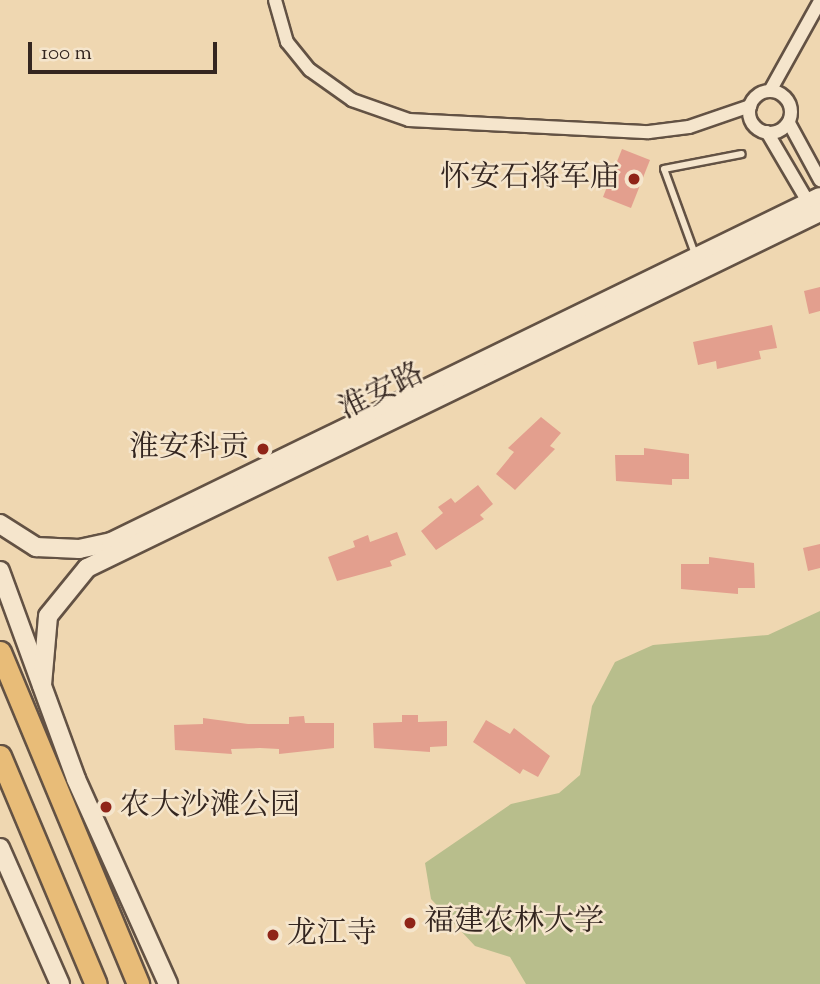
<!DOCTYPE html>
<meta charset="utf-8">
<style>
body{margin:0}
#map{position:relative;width:820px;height:984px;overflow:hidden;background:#efd7b1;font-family:"Sorts Mill Goudy","Noto Serif SC",serif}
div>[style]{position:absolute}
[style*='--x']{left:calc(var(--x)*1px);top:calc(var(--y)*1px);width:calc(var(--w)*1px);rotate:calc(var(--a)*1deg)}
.green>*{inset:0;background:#b8be8c}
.building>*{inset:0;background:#e39f8e}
.roads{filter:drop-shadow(2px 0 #635244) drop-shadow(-2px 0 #635244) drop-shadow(0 2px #635244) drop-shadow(0 -2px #635244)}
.lane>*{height:6px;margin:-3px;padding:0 3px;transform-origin:3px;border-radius:3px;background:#f5e5cc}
.street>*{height:12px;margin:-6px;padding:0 6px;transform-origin:6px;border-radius:6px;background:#f5e5cc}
.street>.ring{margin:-6px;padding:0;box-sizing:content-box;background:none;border:12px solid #f5e5cc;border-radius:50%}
.secondary>*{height:18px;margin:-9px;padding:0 9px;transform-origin:9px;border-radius:9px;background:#f5e5cc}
.highway>*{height:21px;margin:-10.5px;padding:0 10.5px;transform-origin:10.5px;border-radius:10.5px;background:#e8bc78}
.dots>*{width:19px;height:19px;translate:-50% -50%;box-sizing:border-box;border:4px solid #f5e5cc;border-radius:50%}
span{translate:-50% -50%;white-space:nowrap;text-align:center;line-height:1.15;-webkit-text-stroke:5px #f5e5cc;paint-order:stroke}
.poi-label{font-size:30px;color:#342620}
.right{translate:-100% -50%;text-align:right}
.left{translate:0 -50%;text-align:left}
.street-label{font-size:30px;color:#342620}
.scale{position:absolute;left:28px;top:42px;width:189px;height:32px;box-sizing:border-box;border:4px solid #342620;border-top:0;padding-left:9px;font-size:21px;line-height:24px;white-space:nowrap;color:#342620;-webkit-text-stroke:5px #f5e5cc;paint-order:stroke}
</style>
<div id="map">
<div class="green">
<i style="clip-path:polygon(820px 611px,820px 984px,526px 984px,510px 957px,475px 946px,431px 899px,425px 863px,511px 804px,559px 793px,580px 775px,592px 706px,615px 662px,653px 645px,768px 635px)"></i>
</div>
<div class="building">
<i style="clip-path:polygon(622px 149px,650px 160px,631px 208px,603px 197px)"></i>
<i style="clip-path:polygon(820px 287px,820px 311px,809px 314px,804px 291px)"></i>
<i style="clip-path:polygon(772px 325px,777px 348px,759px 351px,761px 359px,717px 369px,716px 361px,698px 365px,693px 342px)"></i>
<i style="clip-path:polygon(541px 417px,561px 433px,550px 446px,555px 449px,515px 490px,496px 474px,514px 452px,508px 448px)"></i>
<i style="clip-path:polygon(644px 448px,689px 454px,689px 479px,672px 479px,672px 485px,616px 481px,615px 455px,644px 455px)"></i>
<i style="clip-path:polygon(478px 485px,493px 504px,480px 515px,484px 519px,436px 550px,421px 531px,443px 513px,438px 507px,451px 498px,455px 503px)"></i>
<i style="clip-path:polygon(397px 532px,406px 555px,390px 561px,392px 566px,337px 581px,328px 557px,355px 547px,353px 541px,368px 535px,370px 542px)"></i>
<i style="clip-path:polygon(820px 544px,820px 568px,808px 571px,803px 548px)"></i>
<i style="clip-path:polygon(709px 557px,754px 563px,755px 588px,738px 588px,738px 594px,681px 589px,681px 564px,709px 564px)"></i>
<i style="clip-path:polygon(402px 715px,418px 715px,418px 722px,447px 721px,447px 746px,430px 747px,430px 752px,374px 748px,373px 723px,402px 722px)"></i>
<i style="clip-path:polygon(304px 716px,305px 723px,334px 723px,334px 748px,279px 754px,279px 749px,260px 748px,231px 749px,232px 754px,175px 750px,174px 725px,203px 724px,203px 718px,248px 724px,289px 724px,289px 717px)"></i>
<i style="clip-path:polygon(486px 720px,510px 734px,514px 728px,550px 756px,538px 777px,523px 769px,520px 774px,473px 742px)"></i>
</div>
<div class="roads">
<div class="lane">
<i style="--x:695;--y:254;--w:90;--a:-110"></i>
<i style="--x:664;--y:169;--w:79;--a:-10.9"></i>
</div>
<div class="street">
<i style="--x:275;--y:0;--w:44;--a:74.1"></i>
<i style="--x:287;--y:42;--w:36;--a:51"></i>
<i style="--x:310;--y:70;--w:52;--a:35.5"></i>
<i style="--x:352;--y:100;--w:60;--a:19.3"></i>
<i style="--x:409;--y:120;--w:240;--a:2.9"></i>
<i style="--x:649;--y:132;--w:40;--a:-7.1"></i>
<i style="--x:689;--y:127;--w:65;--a:-19"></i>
<i style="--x:770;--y:91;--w:103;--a:-60.9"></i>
<i class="ring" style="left:749px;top:91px;width:30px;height:30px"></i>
<i style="--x:789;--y:123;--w:65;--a:61.5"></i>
<i style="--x:767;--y:132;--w:87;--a:59.6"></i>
</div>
<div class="secondary">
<i style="--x:0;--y:524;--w:43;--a:32.6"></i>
<i style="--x:36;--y:547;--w:43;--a:2.7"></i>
<i style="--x:79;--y:549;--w:33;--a:-12"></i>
<i style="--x:111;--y:542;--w:788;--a:-25.95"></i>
<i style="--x:0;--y:571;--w:221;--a:69.9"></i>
<i style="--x:76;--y:779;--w:225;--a:65.8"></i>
<i style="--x:42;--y:685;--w:69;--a:-85"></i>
<i style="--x:48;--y:616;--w:62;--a:-50.9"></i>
<i style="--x:87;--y:568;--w:815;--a:-25.9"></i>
<i style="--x:0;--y:848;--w:149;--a:66.2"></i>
</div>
<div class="highway">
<i style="--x:0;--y:652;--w:360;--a:67.4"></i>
<i style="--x:0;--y:756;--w:247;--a:67.2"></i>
</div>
</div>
<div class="dots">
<i style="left:634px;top:179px;background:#8f2418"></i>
<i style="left:263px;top:449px;background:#8f2418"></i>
<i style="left:106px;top:807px;background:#8f2418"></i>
<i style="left:410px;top:923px;background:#8f2418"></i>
<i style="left:273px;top:935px;background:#8f2418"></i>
</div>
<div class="poi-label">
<span class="right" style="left:620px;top:179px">怀安石将军庙</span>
<span class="right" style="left:249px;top:449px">淮安科贡</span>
<span class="left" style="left:120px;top:807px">农大沙滩公园</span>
<span class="left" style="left:424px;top:923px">福建农林大学</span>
<span class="left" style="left:287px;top:935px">龙江寺</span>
</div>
<div class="street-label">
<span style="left:382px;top:393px;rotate:-26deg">淮安路</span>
</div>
<div class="scale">100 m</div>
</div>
